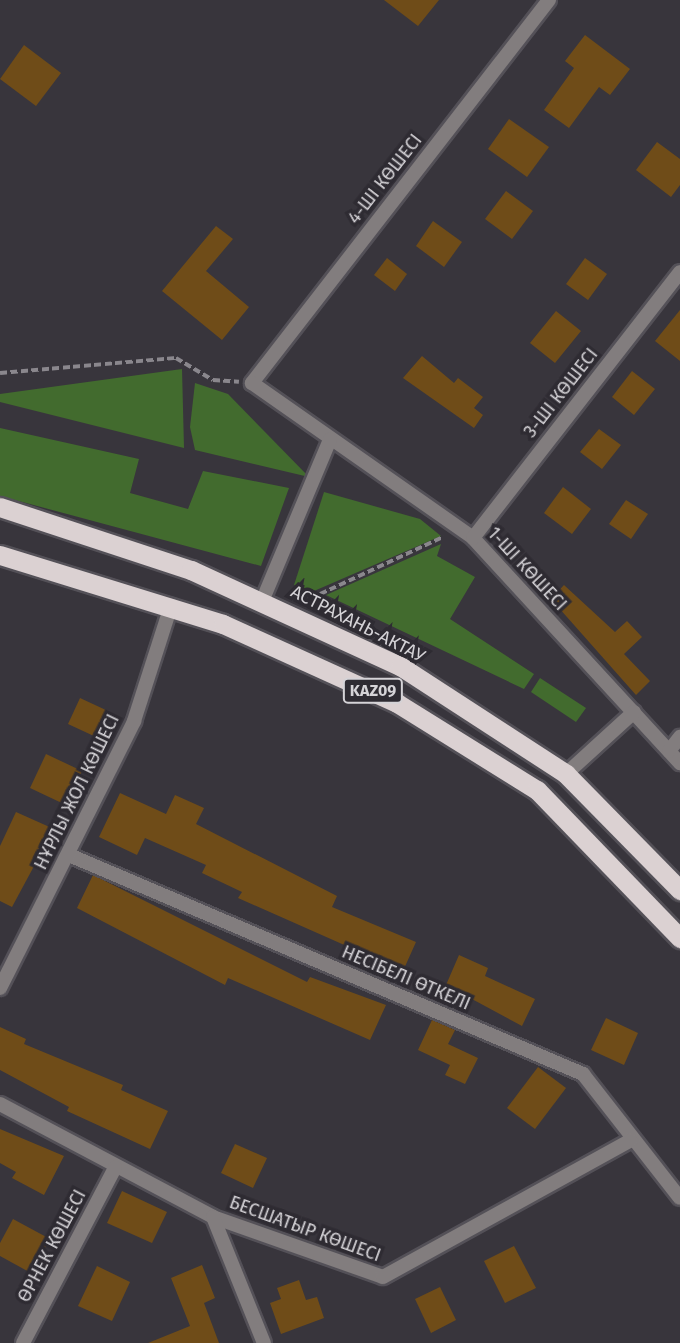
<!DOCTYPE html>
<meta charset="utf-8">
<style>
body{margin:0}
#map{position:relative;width:680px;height:1343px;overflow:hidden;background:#38353c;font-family:"Fira Sans",sans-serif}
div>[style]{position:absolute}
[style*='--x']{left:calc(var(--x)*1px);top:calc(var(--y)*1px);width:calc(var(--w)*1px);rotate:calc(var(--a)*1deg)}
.green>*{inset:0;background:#426b2e}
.building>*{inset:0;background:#6f4c18}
.path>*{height:3.5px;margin-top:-1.75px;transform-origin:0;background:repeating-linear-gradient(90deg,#8a878d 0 7px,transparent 0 10.5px)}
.roads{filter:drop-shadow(2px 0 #545158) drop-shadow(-2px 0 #545158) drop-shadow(0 2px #545158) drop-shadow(0 -2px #545158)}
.minor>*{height:14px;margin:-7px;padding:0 7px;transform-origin:7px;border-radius:7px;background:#827d7e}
.trunk>*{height:19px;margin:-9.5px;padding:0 9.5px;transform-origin:9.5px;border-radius:9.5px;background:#dbd1d2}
span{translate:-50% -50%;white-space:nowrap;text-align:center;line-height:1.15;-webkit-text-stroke:7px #2e2b32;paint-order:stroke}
.shield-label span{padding:2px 5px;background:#2e2b32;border:2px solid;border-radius:5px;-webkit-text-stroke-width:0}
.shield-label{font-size:16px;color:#d5d3d7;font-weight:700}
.street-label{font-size:18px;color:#d5d3d7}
</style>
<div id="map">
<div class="green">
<i style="clip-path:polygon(182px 369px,184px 448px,0 402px,0 394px)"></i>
<i style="clip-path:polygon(195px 383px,228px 394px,309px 477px,195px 450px,190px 427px)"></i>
<i style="clip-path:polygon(0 428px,139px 459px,130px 493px,188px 509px,203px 471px,289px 488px,261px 566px,0 496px)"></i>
<i style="clip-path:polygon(324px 492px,420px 519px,441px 536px,314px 591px,294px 585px)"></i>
<i style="clip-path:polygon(441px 544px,437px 556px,475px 577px,450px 619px,534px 674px,524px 689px,326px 595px)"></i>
<i style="clip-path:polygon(540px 678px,586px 708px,576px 722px,531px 692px)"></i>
</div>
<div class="building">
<i style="clip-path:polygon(384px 0,439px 0,418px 26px)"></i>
<i style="clip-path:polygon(585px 35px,630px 69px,610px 95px,599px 87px,569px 128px,544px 110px,574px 68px,565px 61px)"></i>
<i style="clip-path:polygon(24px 45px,61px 73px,36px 106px,0 79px)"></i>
<i style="clip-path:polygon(509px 119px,549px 147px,527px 177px,488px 149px)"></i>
<i style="clip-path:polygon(657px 142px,680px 159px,680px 185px,671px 197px,636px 170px)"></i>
<i style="clip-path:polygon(506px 191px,533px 211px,512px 239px,485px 219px)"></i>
<i style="clip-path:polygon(433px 221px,462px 242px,444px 267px,416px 246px)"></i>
<i style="clip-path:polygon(216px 226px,233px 239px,206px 271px,249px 307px,222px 340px,162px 291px)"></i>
<i style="clip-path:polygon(387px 258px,407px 274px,395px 291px,374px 275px)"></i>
<i style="clip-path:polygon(585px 258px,607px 274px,588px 300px,566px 284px)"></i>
<i style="clip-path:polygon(680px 310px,680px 361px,655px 341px)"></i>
<i style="clip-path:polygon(556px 311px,581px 331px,555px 363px,530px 343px)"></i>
<i style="clip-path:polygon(422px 356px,454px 383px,458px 378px,483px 397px,474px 408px,483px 415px,474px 428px,403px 378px)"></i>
<i style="clip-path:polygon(632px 371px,655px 389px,634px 415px,612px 397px)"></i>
<i style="clip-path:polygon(599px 429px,621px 445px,602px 469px,580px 452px)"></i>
<i style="clip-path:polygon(563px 487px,591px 509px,572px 534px,544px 513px)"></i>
<i style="clip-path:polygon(626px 500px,648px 514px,631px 539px,609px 524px)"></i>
<i style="clip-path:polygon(564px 585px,615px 632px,627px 621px,642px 637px,624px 654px,650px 681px,636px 695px,551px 599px)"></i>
<i style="clip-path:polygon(80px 698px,108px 711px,96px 737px,68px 724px)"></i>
<i style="clip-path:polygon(46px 754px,82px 771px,66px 805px,30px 788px)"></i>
<i style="clip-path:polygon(120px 793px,166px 814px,175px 795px,204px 808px,196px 824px,337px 896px,332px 907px,416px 942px,403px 971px,238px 898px,242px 892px,202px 873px,206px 865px,145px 838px,137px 855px,99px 837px)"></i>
<i style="clip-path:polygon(16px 812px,54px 829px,12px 907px,0 901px,0 846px)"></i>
<i style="clip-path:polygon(93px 875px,307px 982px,310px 977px,386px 1005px,370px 1040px,228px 978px,225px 985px,77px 908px)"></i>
<i style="clip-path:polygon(459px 955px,488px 968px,485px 976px,535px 999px,522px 1026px,446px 985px)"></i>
<i style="clip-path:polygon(606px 1018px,638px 1033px,624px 1065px,591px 1050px)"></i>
<i style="clip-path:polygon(432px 1020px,455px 1030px,448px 1044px,478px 1058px,465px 1084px,445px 1075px,450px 1065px,418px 1050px)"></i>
<i style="clip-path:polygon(0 1027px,26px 1039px,24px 1044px,123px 1085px,121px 1090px,168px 1111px,150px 1149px,67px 1111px,69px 1107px,0 1070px)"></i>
<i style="clip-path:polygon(538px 1067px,566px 1088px,535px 1129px,507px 1108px)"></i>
<i style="clip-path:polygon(0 1129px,64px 1156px,44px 1195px,12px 1178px,16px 1172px,0 1163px)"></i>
<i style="clip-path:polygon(235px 1144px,267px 1158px,253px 1188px,221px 1173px)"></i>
<i style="clip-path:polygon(122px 1191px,167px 1212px,152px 1243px,107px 1223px)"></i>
<i style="clip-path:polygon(13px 1219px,50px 1239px,31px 1273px,0 1256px,0 1243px)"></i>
<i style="clip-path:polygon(514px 1246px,536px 1288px,505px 1303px,484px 1261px)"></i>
<i style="clip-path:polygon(202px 1265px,215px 1298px,204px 1303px,219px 1343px,148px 1343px,190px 1326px,171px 1278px)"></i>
<i style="clip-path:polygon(97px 1266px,130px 1282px,112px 1321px,78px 1306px)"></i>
<i style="clip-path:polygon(299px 1280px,306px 1300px,317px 1297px,324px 1318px,281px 1334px,270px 1303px,281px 1299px,277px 1288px)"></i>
<i style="clip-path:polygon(440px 1287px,456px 1320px,431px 1333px,415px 1299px)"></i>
</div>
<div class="path">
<i style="--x:0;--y:373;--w:177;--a:-4.9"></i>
<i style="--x:176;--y:358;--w:43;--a:30.7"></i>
<i style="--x:213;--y:380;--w:26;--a:4"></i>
<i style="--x:312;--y:606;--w:14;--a:-56"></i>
<i style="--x:320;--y:594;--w:136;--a:-24.9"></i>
</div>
<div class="roads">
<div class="minor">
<i style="--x:549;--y:0;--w:485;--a:127.8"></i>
<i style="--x:252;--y:383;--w:270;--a:35"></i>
<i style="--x:473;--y:538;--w:306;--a:47.4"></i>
<i style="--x:473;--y:538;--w:337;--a:-52.1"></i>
<i style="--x:263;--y:599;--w:173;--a:-67.2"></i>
<i style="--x:669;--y:751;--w:18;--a:-52"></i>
<i style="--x:566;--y:774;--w:92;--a:-42.4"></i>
<i style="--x:69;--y:855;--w:559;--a:23.08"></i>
<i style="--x:583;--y:1074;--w:157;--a:52"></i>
<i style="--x:0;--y:988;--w:299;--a:-63.3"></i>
<i style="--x:134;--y:721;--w:121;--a:-72.2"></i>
<i style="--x:0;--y:1104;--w:241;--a:27.9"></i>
<i style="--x:213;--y:1217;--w:180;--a:19.4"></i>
<i style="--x:383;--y:1277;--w:283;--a:-28.9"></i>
<i style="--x:213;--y:1217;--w:136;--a:68"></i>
<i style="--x:23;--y:1343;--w:198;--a:-62.3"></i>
</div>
<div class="trunk">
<i style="--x:0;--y:507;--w:201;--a:18.3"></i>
<i style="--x:191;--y:570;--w:230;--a:24.7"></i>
<i style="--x:400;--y:666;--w:198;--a:33"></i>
<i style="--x:566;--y:774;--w:163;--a:45.5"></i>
<i style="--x:0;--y:555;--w:233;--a:17.2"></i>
<i style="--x:223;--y:624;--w:191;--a:24.4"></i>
<i style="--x:397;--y:703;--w:165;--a:31.9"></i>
<i style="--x:537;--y:790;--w:206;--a:46"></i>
</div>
</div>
<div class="shield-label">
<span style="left:373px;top:691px">KAZ09</span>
</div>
<div class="street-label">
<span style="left:385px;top:179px;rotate:-52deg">4-ШI КӨШЕСІ</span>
<span style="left:561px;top:393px;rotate:-52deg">3-ШI КӨШЕСІ</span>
<span style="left:527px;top:569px;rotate:47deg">1-ШI КӨШЕСІ</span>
<span style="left:358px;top:624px;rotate:27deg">АСТРАХАНЬ-АКТАУ</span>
<span style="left:77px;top:792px;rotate:-64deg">НҰРЛЫ ЖОЛ КӨШЕСІ</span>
<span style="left:406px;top:978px;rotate:23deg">НЕСІБЕЛІ ӨТКЕЛІ</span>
<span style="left:305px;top:1229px;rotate:20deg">БЕСШАТЫР КӨШЕСІ</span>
<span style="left:52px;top:1246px;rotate:-62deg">ӨРНЕК КӨШЕСІ</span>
</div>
</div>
